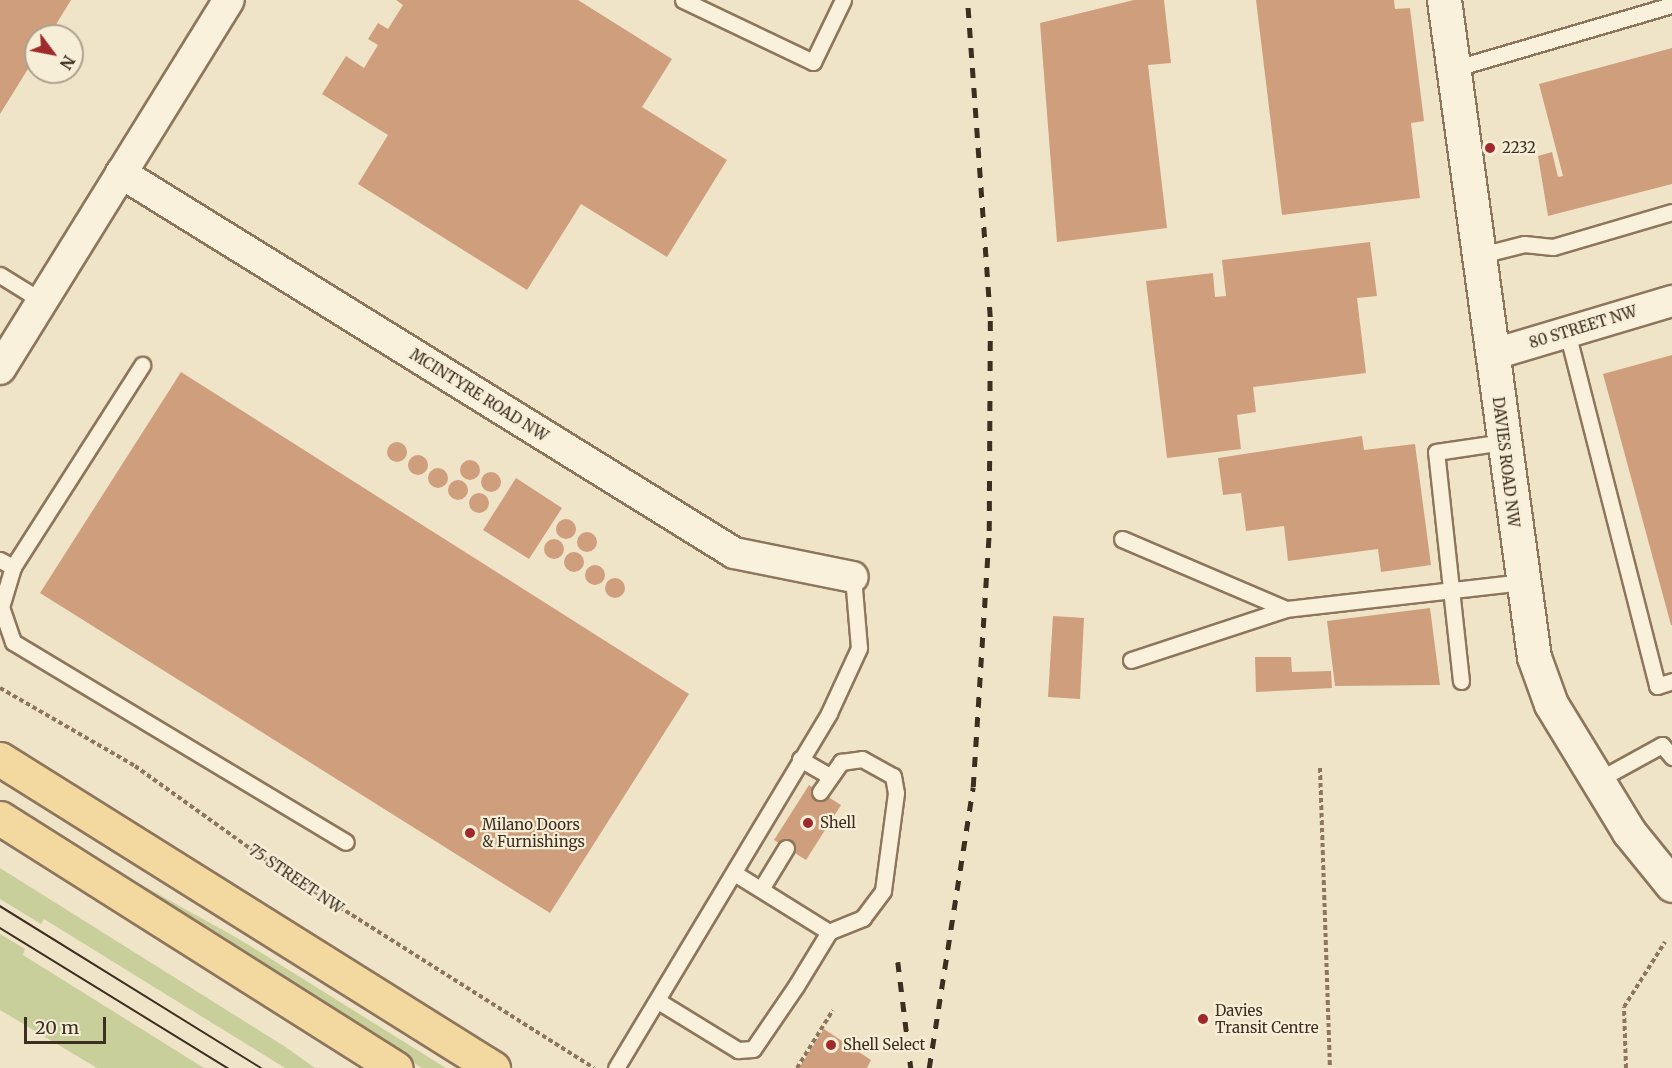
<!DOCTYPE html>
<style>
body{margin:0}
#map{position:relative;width:1672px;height:1068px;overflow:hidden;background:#f0e4c8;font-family:Merriweather,serif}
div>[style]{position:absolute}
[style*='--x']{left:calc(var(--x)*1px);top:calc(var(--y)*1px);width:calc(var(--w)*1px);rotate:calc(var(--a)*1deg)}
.green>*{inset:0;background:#c9cf9b}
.building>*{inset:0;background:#cf9f7d}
.round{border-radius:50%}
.path>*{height:4px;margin-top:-2px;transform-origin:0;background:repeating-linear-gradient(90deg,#8d765c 0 4.5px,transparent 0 7.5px)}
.roads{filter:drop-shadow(2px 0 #8d765c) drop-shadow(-2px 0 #8d765c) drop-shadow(0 2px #8d765c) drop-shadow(0 -2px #8d765c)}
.lane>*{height:15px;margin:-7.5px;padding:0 7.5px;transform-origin:7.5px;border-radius:7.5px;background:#faf1dc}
.street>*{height:30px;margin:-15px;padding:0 15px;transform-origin:15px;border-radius:15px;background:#faf1dc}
.secondary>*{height:33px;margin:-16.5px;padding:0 16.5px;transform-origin:16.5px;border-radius:16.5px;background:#faf1dc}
.primary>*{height:33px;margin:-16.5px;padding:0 16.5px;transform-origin:16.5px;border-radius:16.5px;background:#f3d9a0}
.tram>*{height:1.5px;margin:-0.75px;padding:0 0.75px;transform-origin:0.75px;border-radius:0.75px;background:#3d2e20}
.rail>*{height:4.5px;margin-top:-2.25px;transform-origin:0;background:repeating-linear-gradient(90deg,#3d2e20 0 10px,transparent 0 20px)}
.dots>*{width:16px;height:16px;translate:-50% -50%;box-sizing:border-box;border:3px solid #f7eed8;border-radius:50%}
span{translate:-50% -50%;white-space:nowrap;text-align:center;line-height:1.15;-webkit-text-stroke:4.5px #f7eed8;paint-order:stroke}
.poi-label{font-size:15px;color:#3d2e20}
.left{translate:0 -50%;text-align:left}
.street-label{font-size:15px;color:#3d2e20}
.north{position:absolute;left:24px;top:24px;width:60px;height:60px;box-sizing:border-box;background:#f7eed8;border:2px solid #ada18e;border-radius:50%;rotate:122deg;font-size:16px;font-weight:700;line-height:24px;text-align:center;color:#3d2e20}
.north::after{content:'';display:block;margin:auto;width:21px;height:27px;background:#9e2a2b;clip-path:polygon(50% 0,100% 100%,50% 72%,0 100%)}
.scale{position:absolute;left:24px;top:1017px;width:82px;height:27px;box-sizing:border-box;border:3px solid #3d2e20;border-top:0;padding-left:8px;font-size:18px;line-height:21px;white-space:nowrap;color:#3d2e20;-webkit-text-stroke:4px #f7eed8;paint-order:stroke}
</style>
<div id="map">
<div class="green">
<i style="clip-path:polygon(0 868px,284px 1046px,315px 1068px,285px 1068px,44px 919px,41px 924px,0 899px)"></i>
<i style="clip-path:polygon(120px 873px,239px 939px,446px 1068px,422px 1068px,117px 877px)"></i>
<i style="clip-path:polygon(0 934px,25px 949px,23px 955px,204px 1068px,97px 1068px,0 1010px)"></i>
</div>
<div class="building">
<i style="clip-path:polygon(0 0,71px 0,49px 36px,36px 36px,36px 56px,0 114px)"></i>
<i style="clip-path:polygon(396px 0,578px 0,672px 59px,642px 107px,727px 160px,667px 257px,581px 204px,527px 290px,358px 184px,388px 135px,322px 94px,346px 56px,364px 68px,378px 45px,368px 39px,378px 23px,388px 29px,403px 5px)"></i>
<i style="clip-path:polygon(1134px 0,1164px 0,1171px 63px,1148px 65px,1167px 228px,1057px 242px,1040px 23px)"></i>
<i style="clip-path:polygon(1256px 0,1394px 0,1395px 9px,1410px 8px,1424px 121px,1411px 123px,1420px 198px,1282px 215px)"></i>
<i style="clip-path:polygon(1672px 48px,1672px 184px,1548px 216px,1538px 156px,1552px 152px,1558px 177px,1563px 176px,1539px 84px)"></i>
<i style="clip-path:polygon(1370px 242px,1377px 296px,1357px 298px,1366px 373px,1253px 387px,1256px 412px,1237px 415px,1241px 449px,1167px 458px,1146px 281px,1213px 273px,1215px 297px,1226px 296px,1222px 260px)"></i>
<i style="clip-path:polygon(1672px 355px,1672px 625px,1671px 625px,1603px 374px)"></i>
<i style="clip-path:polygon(181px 372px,689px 694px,550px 913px,40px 593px)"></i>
<i style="clip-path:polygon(1362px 436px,1364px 450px,1415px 444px,1431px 565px,1381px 572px,1378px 549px,1288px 561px,1284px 526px,1246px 531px,1241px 493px,1223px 495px,1218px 458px)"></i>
<i class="round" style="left:387px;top:442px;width:20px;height:20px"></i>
<i class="round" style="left:408px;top:455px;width:20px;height:20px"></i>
<i class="round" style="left:460px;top:460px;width:20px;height:20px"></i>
<i class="round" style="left:428px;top:468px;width:20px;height:20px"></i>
<i class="round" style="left:481px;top:472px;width:20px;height:20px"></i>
<i style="clip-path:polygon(516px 478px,562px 508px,529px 559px,483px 530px)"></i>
<i class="round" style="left:448px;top:480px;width:20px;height:20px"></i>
<i class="round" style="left:469px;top:493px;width:20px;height:20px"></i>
<i class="round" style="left:556px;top:519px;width:20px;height:20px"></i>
<i class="round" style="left:577px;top:532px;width:20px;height:20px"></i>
<i class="round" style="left:544px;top:539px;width:20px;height:20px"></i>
<i class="round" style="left:564px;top:552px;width:20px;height:20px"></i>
<i class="round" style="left:585px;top:565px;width:20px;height:20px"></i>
<i class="round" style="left:605px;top:578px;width:20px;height:20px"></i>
<i style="clip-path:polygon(1430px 608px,1440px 685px,1335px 686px,1327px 621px)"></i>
<i style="clip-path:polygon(1053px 616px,1084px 618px,1080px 699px,1048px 697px)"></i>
<i style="clip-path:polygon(1255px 657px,1291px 657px,1292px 672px,1331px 671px,1332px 688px,1256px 692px)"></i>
<i style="clip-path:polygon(809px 785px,841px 805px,806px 860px,774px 840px)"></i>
<i style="clip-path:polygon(824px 1029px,871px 1060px,867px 1068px,799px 1068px)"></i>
</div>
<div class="path">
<i style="--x:0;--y:688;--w:156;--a:30"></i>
<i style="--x:135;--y:766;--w:173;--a:35.6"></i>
<i style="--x:276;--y:867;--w:376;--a:32.3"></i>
<i style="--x:1320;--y:768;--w:300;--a:88.1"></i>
<i style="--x:797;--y:1068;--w:68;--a:-58.2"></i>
<i style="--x:1626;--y:1068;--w:61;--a:-91.9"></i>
<i style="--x:1624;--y:1007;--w:77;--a:-57.8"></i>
</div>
<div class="roads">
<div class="lane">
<i style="--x:683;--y:0;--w:144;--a:25.5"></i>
<i style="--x:813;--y:62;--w:69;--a:-64.2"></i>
<i style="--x:1456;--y:68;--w:225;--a:-16.3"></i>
<i style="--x:1481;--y:255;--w:44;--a:-14.3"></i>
<i style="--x:1524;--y:244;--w:29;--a:6"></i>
<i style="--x:1553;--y:247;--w:124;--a:-16.4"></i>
<i style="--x:0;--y:275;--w:49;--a:31.8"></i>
<i style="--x:1567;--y:332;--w:365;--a:75.7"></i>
<i style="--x:1657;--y:686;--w:16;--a:-18"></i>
<i style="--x:1122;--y:539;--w:178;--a:23.1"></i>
<i style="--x:0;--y:560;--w:15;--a:28"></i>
<i style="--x:13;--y:567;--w:42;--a:106.7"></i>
<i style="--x:1;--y:607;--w:37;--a:71"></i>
<i style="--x:13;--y:642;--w:388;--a:31"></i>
<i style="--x:13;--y:567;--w:240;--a:-57.4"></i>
<i style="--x:1131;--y:660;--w:163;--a:-18.2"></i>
<i style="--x:1286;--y:609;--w:238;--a:-6.5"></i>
<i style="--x:1461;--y:681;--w:230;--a:-96.2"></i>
<i style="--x:1436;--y:452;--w:69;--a:-8.4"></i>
<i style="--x:800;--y:759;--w:34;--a:30"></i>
<i style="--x:1598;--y:780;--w:73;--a:-28.7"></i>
<i style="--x:1662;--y:745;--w:16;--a:50"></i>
<i style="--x:820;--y:792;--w:37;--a:-55"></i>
<i style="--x:841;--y:762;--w:21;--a:-8"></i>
<i style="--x:862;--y:759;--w:35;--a:29"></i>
<i style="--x:893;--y:776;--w:17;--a:80"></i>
<i style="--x:896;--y:793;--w:99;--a:97.6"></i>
<i style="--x:883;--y:891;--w:34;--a:127"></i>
<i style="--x:863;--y:918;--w:37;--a:158"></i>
<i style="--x:761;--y:889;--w:48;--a:-58.6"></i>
<i style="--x:658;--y:1001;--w:94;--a:31.5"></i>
<i style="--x:738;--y:1050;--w:15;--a:-4"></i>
<i style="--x:753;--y:1049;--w:76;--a:-55.7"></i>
<i style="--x:796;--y:986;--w:63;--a:-58.6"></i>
<i style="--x:829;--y:932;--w:110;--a:-148.1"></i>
<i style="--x:616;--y:1068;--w:414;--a:-59"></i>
<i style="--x:829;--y:713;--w:72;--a:-65.2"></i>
<i style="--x:859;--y:648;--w:71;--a:-94.8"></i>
</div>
<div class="street">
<i style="--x:121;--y:173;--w:721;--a:31.79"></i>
<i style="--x:734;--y:553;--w:121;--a:11.4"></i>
<i style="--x:1494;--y:354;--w:186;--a:-16.6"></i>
<i style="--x:0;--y:369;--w:434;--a:-58.2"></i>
</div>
<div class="secondary">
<i style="--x:1444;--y:0;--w:663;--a:82.2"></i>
<i style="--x:1534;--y:657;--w:50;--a:70.1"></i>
<i style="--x:1551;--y:704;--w:150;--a:58.6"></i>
<i style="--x:1629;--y:832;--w:68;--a:50.9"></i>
</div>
<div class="primary">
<i style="--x:0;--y:759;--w:582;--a:32.08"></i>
<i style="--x:0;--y:818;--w:468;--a:32.3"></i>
</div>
</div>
<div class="tram">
<i style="--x:0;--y:906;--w:307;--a:31.8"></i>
<i style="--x:0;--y:928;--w:268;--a:31.6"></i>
</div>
<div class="rail">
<i style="--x:898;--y:962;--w:107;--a:83"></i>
<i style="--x:929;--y:1068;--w:284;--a:-81.1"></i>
<i style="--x:973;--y:787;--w:256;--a:-86.4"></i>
<i style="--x:989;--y:531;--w:214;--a:-89.7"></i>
<i style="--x:990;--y:317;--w:318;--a:-94.1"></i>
</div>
<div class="dots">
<i style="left:1490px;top:148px;background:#9e2a2b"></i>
<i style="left:808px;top:823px;background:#9e2a2b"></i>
<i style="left:470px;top:833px;background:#9e2a2b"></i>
<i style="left:1203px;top:1019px;background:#9e2a2b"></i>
<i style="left:831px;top:1045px;background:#9e2a2b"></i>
</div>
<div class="poi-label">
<span class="left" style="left:1502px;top:148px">2232</span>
<span class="left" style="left:820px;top:823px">Shell</span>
<span class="left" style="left:482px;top:833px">Milano Doors<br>&amp; Furnishings</span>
<span class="left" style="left:1215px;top:1019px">Davies<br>Transit Centre</span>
<span class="left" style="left:843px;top:1045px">Shell Select</span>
</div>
<div class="street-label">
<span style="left:1583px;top:327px;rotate:-17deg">80 STREET NW</span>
<span style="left:479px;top:395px;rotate:32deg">MCINTYRE ROAD NW</span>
<span style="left:1506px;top:462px;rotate:83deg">DAVIES ROAD NW</span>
<span style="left:296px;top:879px;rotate:34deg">75 STREET NW</span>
</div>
<div class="north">N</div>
<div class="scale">20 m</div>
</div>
